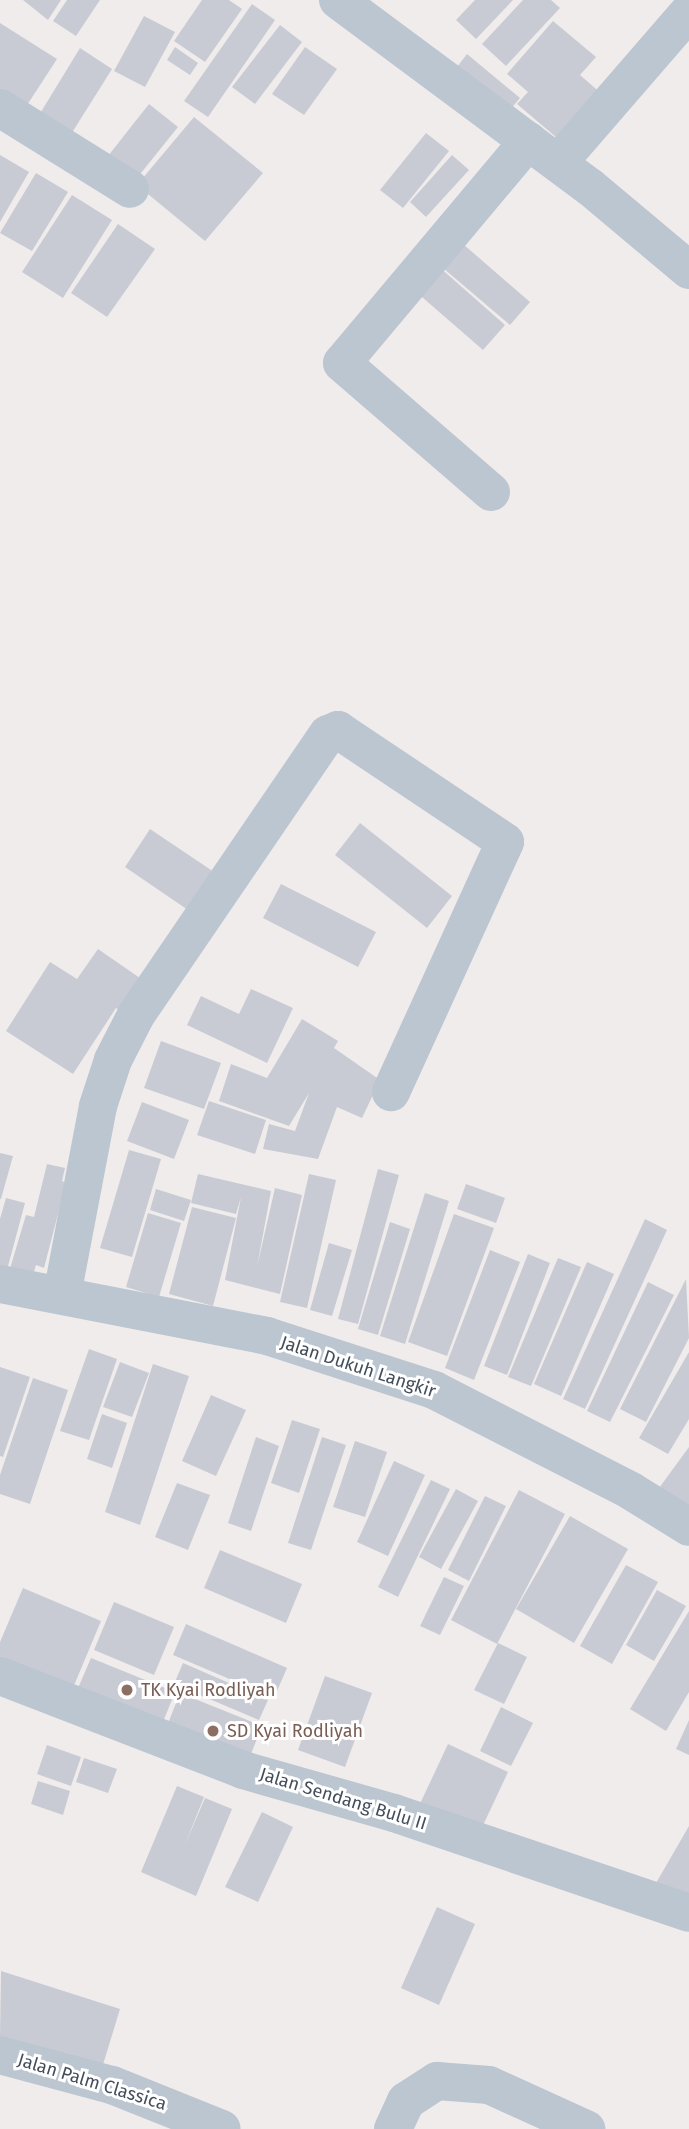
<!DOCTYPE html>
<style>
body{margin:0}
#map{position:relative;width:689px;height:2129px;overflow:hidden;background:#f0ecec;font-family:"Fira Sans",sans-serif}
div>[style]{position:absolute}
[style*='--x']{left:calc(var(--x)*1px);top:calc(var(--y)*1px);width:calc(var(--w)*1px);rotate:calc(var(--a)*1deg)}
.building>*{inset:0;background:#c8cbd3}
.minor>*{height:38px;margin:-19px;padding:0 19px;transform-origin:19px;border-radius:19px;background:#bcc6d0}
.dots>*{width:19px;height:19px;translate:-50% -50%;box-sizing:border-box;border:4px solid #fff;border-radius:50%}
span{translate:-50% -50%;white-space:nowrap;text-align:center;line-height:1.15;-webkit-text-stroke:6px #fff;paint-order:stroke}
.street-label{font-size:18px;color:#444e5b}
.education-label{font-size:18px;color:#785e54}
.left{translate:0 -50%;text-align:left}
</style>
<div id="map">
<div class="building">
<i style="clip-path:polygon(23px 0,61px 0,48px 20px)"></i>
<i style="clip-path:polygon(67px 0,100px 0,76px 36px,53px 21px)"></i>
<i style="clip-path:polygon(202px 0,229px 0,242px 9px,205px 62px,174px 41px)"></i>
<i style="clip-path:polygon(475px 0,513px 0,476px 39px,456px 20px)"></i>
<i style="clip-path:polygon(523px 0,551px 0,560px 8px,506px 66px,482px 44px)"></i>
<i style="clip-path:polygon(252px 4px,275px 20px,208px 117px,184px 101px)"></i>
<i style="clip-path:polygon(144px 16px,175px 32px,145px 87px,114px 71px)"></i>
<i style="clip-path:polygon(553px 21px,596px 57px,580px 75px,603px 95px,563px 143px,517px 104px,528px 92px,507px 74px)"></i>
<i style="clip-path:polygon(0 23px,57px 59px,20px 116px,0 104px)"></i>
<i style="clip-path:polygon(280px 25px,302px 42px,255px 104px,232px 87px)"></i>
<i style="clip-path:polygon(175px 47px,198px 63px,190px 75px,167px 60px)"></i>
<i style="clip-path:polygon(305px 47px,337px 69px,304px 115px,272px 94px)"></i>
<i style="clip-path:polygon(80px 48px,112px 69px,68px 139px,36px 120px)"></i>
<i style="clip-path:polygon(467px 54px,520px 98px,509px 111px,457px 67px)"></i>
<i style="clip-path:polygon(149px 104px,178px 127px,137px 178px,108px 156px)"></i>
<i style="clip-path:polygon(194px 117px,263px 173px,205px 241px,137px 185px)"></i>
<i style="clip-path:polygon(426px 133px,449px 151px,403px 208px,380px 190px)"></i>
<i style="clip-path:polygon(0 155px,29px 172px,0 222px)"></i>
<i style="clip-path:polygon(452px 155px,469px 170px,426px 217px,410px 202px)"></i>
<i style="clip-path:polygon(36px 173px,68px 192px,32px 251px,0 233px)"></i>
<i style="clip-path:polygon(72px 195px,112px 220px,63px 298px,22px 272px)"></i>
<i style="clip-path:polygon(118px 224px,155px 249px,107px 317px,71px 293px)"></i>
<i style="clip-path:polygon(463px 244px,530px 302px,510px 325px,443px 268px)"></i>
<i style="clip-path:polygon(438px 266px,505px 325px,483px 350px,415px 291px)"></i>
<i style="clip-path:polygon(360px 823px,452px 896px,427px 928px,335px 855px)"></i>
<i style="clip-path:polygon(150px 829px,214px 872px,188px 910px,125px 867px)"></i>
<i style="clip-path:polygon(281px 884px,376px 932px,358px 967px,263px 918px)"></i>
<i style="clip-path:polygon(98px 949px,150px 985px,128px 1016px,116px 1008px,73px 1074px,6px 1031px,50px 962px,77px 979px)"></i>
<i style="clip-path:polygon(251px 989px,293px 1008px,267px 1063px,187px 1025px,201px 996px,239px 1014px)"></i>
<i style="clip-path:polygon(302px 1019px,338px 1041px,334px 1048px,380px 1080px,362px 1118px,337px 1107px,318px 1159px,263px 1149px,269px 1124px,295px 1131px,309px 1093px,289px 1126px,219px 1101px,231px 1064px,267px 1078px)"></i>
<i style="clip-path:polygon(161px 1041px,221px 1063px,204px 1109px,144px 1088px)"></i>
<i style="clip-path:polygon(209px 1101px,266px 1120px,255px 1154px,197px 1135px)"></i>
<i style="clip-path:polygon(142px 1102px,189px 1120px,174px 1159px,127px 1141px)"></i>
<i style="clip-path:polygon(129px 1150px,161px 1159px,132px 1257px,100px 1248px)"></i>
<i style="clip-path:polygon(0 1153px,13px 1156px,1px 1199px,0 1199px)"></i>
<i style="clip-path:polygon(47px 1164px,65px 1168px,62px 1181px,66px 1183px,44px 1268px,36px 1265px,29px 1288px,6px 1282px,26px 1215px,34px 1217px)"></i>
<i style="clip-path:polygon(378px 1169px,399px 1175px,358px 1324px,338px 1319px)"></i>
<i style="clip-path:polygon(198px 1174px,271px 1191px,257px 1267px,275px 1188px,302px 1195px,280px 1294px,225px 1280px,241px 1197px,236px 1214px,191px 1203px)"></i>
<i style="clip-path:polygon(309px 1174px,336px 1180px,307px 1308px,280px 1302px)"></i>
<i style="clip-path:polygon(466px 1184px,505px 1198px,496px 1223px,457px 1209px)"></i>
<i style="clip-path:polygon(156px 1189px,191px 1200px,184px 1221px,150px 1210px)"></i>
<i style="clip-path:polygon(425px 1193px,449px 1201px,405px 1344px,380px 1336px)"></i>
<i style="clip-path:polygon(6px 1198px,25px 1203px,7px 1270px,0 1269px,0 1219px)"></i>
<i style="clip-path:polygon(192px 1207px,236px 1218px,213px 1306px,169px 1294px)"></i>
<i style="clip-path:polygon(148px 1213px,181px 1223px,159px 1297px,126px 1287px)"></i>
<i style="clip-path:polygon(454px 1214px,494px 1228px,447px 1356px,408px 1342px)"></i>
<i style="clip-path:polygon(645px 1219px,667px 1230px,585px 1409px,563px 1399px)"></i>
<i style="clip-path:polygon(390px 1222px,410px 1229px,378px 1335px,358px 1329px)"></i>
<i style="clip-path:polygon(329px 1243px,352px 1250px,332px 1316px,310px 1310px)"></i>
<i style="clip-path:polygon(490px 1250px,520px 1262px,474px 1380px,445px 1368px)"></i>
<i style="clip-path:polygon(528px 1254px,550px 1263px,507px 1375px,484px 1366px)"></i>
<i style="clip-path:polygon(558px 1258px,581px 1267px,531px 1386px,508px 1377px)"></i>
<i style="clip-path:polygon(587px 1262px,614px 1274px,561px 1396px,534px 1384px)"></i>
<i style="clip-path:polygon(686px 1279px,689px 1338px,646px 1422px,620px 1409px)"></i>
<i style="clip-path:polygon(648px 1282px,674px 1295px,610px 1422px,587px 1411px)"></i>
<i style="clip-path:polygon(89px 1349px,117px 1359px,89px 1440px,60px 1431px)"></i>
<i style="clip-path:polygon(689px 1352px,689px 1419px,668px 1454px,639px 1438px)"></i>
<i style="clip-path:polygon(120px 1362px,149px 1373px,132px 1417px,103px 1407px)"></i>
<i style="clip-path:polygon(153px 1364px,189px 1376px,140px 1525px,105px 1512px)"></i>
<i style="clip-path:polygon(0 1367px,30px 1377px,3px 1457px,0 1456px)"></i>
<i style="clip-path:polygon(33px 1378px,68px 1390px,30px 1504px,0 1494px,0 1475px)"></i>
<i style="clip-path:polygon(211px 1395px,246px 1410px,216px 1476px,182px 1461px)"></i>
<i style="clip-path:polygon(102px 1414px,127px 1423px,112px 1468px,87px 1459px)"></i>
<i style="clip-path:polygon(292px 1420px,320px 1429px,299px 1493px,271px 1483px)"></i>
<i style="clip-path:polygon(256px 1437px,279px 1446px,251px 1531px,228px 1523px)"></i>
<i style="clip-path:polygon(322px 1437px,346px 1445px,311px 1550px,288px 1543px)"></i>
<i style="clip-path:polygon(355px 1441px,387px 1452px,365px 1517px,333px 1507px)"></i>
<i style="clip-path:polygon(689px 1447px,689px 1520px,654px 1495px)"></i>
<i style="clip-path:polygon(394px 1461px,425px 1475px,388px 1556px,357px 1542px)"></i>
<i style="clip-path:polygon(431px 1480px,450px 1489px,398px 1597px,378px 1587px)"></i>
<i style="clip-path:polygon(177px 1483px,210px 1495px,188px 1550px,155px 1537px)"></i>
<i style="clip-path:polygon(456px 1489px,478px 1501px,441px 1569px,419px 1557px)"></i>
<i style="clip-path:polygon(519px 1490px,565px 1514px,497px 1644px,451px 1620px)"></i>
<i style="clip-path:polygon(485px 1496px,506px 1506px,469px 1581px,448px 1570px)"></i>
<i style="clip-path:polygon(570px 1516px,628px 1549px,574px 1643px,516px 1609px)"></i>
<i style="clip-path:polygon(220px 1550px,302px 1584px,286px 1623px,204px 1588px)"></i>
<i style="clip-path:polygon(626px 1565px,658px 1582px,612px 1664px,580px 1646px)"></i>
<i style="clip-path:polygon(444px 1577px,464px 1586px,440px 1635px,420px 1626px)"></i>
<i style="clip-path:polygon(23px 1588px,101px 1621px,70px 1695px,0 1665px,0 1642px)"></i>
<i style="clip-path:polygon(657px 1590px,686px 1606px,654px 1661px,626px 1645px)"></i>
<i style="clip-path:polygon(114px 1602px,174px 1627px,154px 1675px,94px 1650px)"></i>
<i style="clip-path:polygon(689px 1611px,689px 1692px,666px 1731px,630px 1709px)"></i>
<i style="clip-path:polygon(186px 1624px,287px 1668px,274px 1698px,173px 1655px)"></i>
<i style="clip-path:polygon(498px 1643px,527px 1657px,504px 1704px,474px 1690px)"></i>
<i style="clip-path:polygon(91px 1658px,175px 1692px,163px 1722px,78px 1688px)"></i>
<i style="clip-path:polygon(183px 1663px,268px 1700px,259px 1720px,174px 1684px)"></i>
<i style="clip-path:polygon(325px 1676px,372px 1693px,345px 1767px,298px 1750px)"></i>
<i style="clip-path:polygon(180px 1693px,262px 1726px,245px 1769px,163px 1736px)"></i>
<i style="clip-path:polygon(501px 1707px,533px 1723px,511px 1766px,480px 1751px)"></i>
<i style="clip-path:polygon(689px 1720px,689px 1755px,676px 1749px)"></i>
<i style="clip-path:polygon(448px 1744px,508px 1772px,478px 1836px,418px 1808px)"></i>
<i style="clip-path:polygon(47px 1745px,81px 1757px,71px 1786px,37px 1774px)"></i>
<i style="clip-path:polygon(84px 1758px,117px 1769px,108px 1793px,76px 1782px)"></i>
<i style="clip-path:polygon(38px 1781px,70px 1791px,63px 1815px,31px 1804px)"></i>
<i style="clip-path:polygon(177px 1786px,204px 1797px,184px 1847px,205px 1798px,232px 1809px,196px 1896px,141px 1872px)"></i>
<i style="clip-path:polygon(262px 1812px,293px 1827px,258px 1902px,225px 1887px)"></i>
<i style="clip-path:polygon(689px 1826px,689px 1905px,652px 1890px)"></i>
<i style="clip-path:polygon(437px 1907px,475px 1924px,439px 2005px,401px 1988px)"></i>
<i style="clip-path:polygon(1px 1971px,120px 2009px,102px 2068px,0 2036px)"></i>
</div>
<div class="minor">
<i style="--x:338;--y:0;--w:314;--a:36.6"></i>
<i style="--x:590;--y:187;--w:129;--a:40"></i>
<i style="--x:0;--y:108;--w:153;--a:31.9"></i>
<i style="--x:558;--y:163;--w:200;--a:-49.1"></i>
<i style="--x:491;--y:492;--w:197;--a:-139.1"></i>
<i style="--x:342;--y:363;--w:290;--a:-50"></i>
<i style="--x:0;--y:1284;--w:272;--a:11"></i>
<i style="--x:267;--y:1336;--w:176;--a:17.9"></i>
<i style="--x:434;--y:1390;--w:221;--a:27.1"></i>
<i style="--x:631;--y:1491;--w:68;--a:31.8"></i>
<i style="--x:62;--y:1295;--w:192;--a:-79.2"></i>
<i style="--x:98;--y:1106;--w:48;--a:-71.9"></i>
<i style="--x:113;--y:1060;--w:51;--a:-62.9"></i>
<i style="--x:136;--y:1015;--w:340;--a:-55.7"></i>
<i style="--x:328;--y:734;--w:11;--a:-22"></i>
<i style="--x:338;--y:730;--w:201;--a:33.8"></i>
<i style="--x:505;--y:842;--w:275;--a:114.5"></i>
<i style="--x:0;--y:1676;--w:261;--a:21.1"></i>
<i style="--x:243;--y:1770;--w:157;--a:15.9"></i>
<i style="--x:394;--y:1813;--w:311;--a:18.7"></i>
<i style="--x:0;--y:2055;--w:116;--a:15"></i>
<i style="--x:112;--y:2085;--w:118;--a:21.8"></i>
<i style="--x:393;--y:2129;--w:31;--a:-65"></i>
<i style="--x:406;--y:2101;--w:37;--a:-33"></i>
<i style="--x:437;--y:2081;--w:52;--a:4.4"></i>
<i style="--x:489;--y:2085;--w:107;--a:24.4"></i>
</div>
<div class="dots">
<i style="left:127px;top:1690px;background:#8d6e63"></i>
<i style="left:213px;top:1731px;background:#8d6e63"></i>
</div>
<div class="street-label">
<span style="left:358px;top:1367px;rotate:18deg">Jalan Dukuh Langkir</span>
<span style="left:343px;top:1799px;rotate:17deg">Jalan Sendang Bulu II</span>
<span style="left:92px;top:2082px;rotate:17deg">Jalan Palm Classica</span>
</div>
<div class="education-label">
<span class="left" style="left:141px;top:1690px">TK Kyai Rodliyah</span>
<span class="left" style="left:227px;top:1731px">SD Kyai Rodliyah</span>
</div>
</div>
